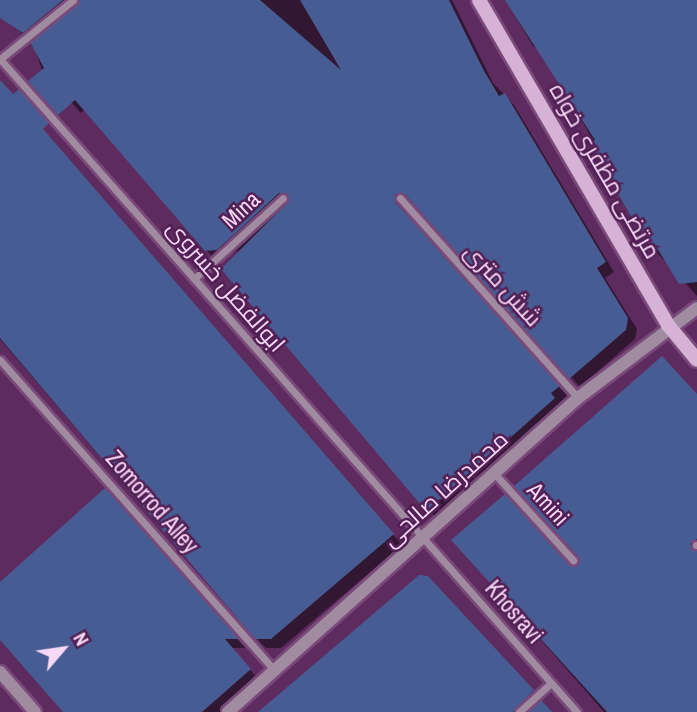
<!DOCTYPE html>
<meta charset="utf-8">
<style>
body{margin:0}
#map{position:relative;width:697px;height:712px;overflow:hidden;background:#5e2b5f;font-family:"Archivo Narrow",Cairo,sans-serif}
div>[style]{position:absolute}
[style*='--x']{left:calc(var(--x)*1px);top:calc(var(--y)*1px);width:calc(var(--w)*1px);rotate:calc(var(--a)*1deg)}
.shadow>*{inset:0;background:#0007}
.building>*{inset:0;background:#465c92}
.roads{filter:drop-shadow(2px 0 #7a4a7a) drop-shadow(-2px 0 #7a4a7a) drop-shadow(0 2px #7a4a7a) drop-shadow(0 -2px #7a4a7a)}
.minor>*{height:7px;margin:-3.5px;padding:0 3.5px;transform-origin:3.5px;border-radius:3.5px;background:#a18ba1}
.tertiary>*{height:12px;margin:-6px;padding:0 6px;transform-origin:6px;border-radius:6px;background:#a18ba1}
.secondary>*{height:14px;margin:-7px;padding:0 7px;transform-origin:7px;border-radius:7px;background:#d6b3d6}
span{translate:-50% -50%;white-space:nowrap;text-align:center;line-height:1.15;-webkit-text-stroke:5px #522054;paint-order:stroke}
.street-label{font-size:23px;color:#f7d9f7}
.north{position:absolute;left:28px;top:614px;width:70px;height:70px;-webkit-text-stroke:5px #522054;paint-order:stroke;rotate:61deg;font-size:19px;font-weight:700;line-height:28px;text-align:center;color:#f7d9f7}
.north::after{content:'';display:block;margin:auto;width:24px;height:32px;background:#f7d9f7;clip-path:polygon(50% 0,100% 100%,50% 72%,0 100%)}
</style>
<div id="map">
<div class="shadow">
<i style="clip-path:polygon(0 0,452px 0,493px 83px,514px 105px,614px 272px,605px 278px,637px 329px,635px 339px,580px 387px,415px 203px,404px 203px,404px 213px,568px 397px,559px 404px,564px 409px,438px 520px,223px 269px,240px 250px,216px 260px,206px 250px,85px 109px,81px 113px,42px 70px,32px 41px,0 16px)"></i>
<i style="clip-path:polygon(506px 0,697px 0,697px 296px,650px 245px,546px 55px,533px 46px)"></i>
<i style="clip-path:polygon(0 83px,402px 545px,281px 648px,266px 648px,256px 638px,0 339px)"></i>
<i style="clip-path:polygon(697px 396px,697px 712px,604px 712px,454px 540px,578px 567px)"></i>
<i style="clip-path:polygon(114px 500px,245px 648px,231px 648px,258px 679px,221px 712px,65px 712px,0 637px,0 584px)"></i>
<i style="clip-path:polygon(434px 586px,551px 712px,262px 712px)"></i>
</div>
<div class="building">
<i style="clip-path:polygon(0 0,63px 0,23px 33px,0 18px)"></i>
<i style="clip-path:polygon(79px 0,260px 0,341px 70px,300px 0,449px 0,484px 71px,499px 96px,505px 93px,606px 262px,597px 268px,628px 318px,626px 330px,569px 379px,405px 194px,395px 194px,395px 202px,560px 386px,551px 393px,555px 398px,427px 512px,221px 269px,287px 203px,287px 193px,279px 193px,217px 250px,205px 251px,75px 100px,58px 115px,28px 81px,44px 68px,30px 42px)"></i>
<i style="clip-path:polygon(505px 0,697px 0,697px 282px,679px 284px,654px 243px,649px 247px,589px 144px,595px 140px)"></i>
<i style="clip-path:polygon(0 80px,13px 94px,19px 89px,49px 123px,43px 129px,394px 534px,271px 639px,255px 639px,0 338px)"></i>
<i style="clip-path:polygon(662px 356px,697px 394px,697px 539px,690px 544px,697px 551px,697px 712px,607px 712px,451px 540px,505px 494px,568px 564px,577px 565px,578px 556px,514px 486px)"></i>
<i style="clip-path:polygon(105px 488px,239px 639px,225px 639px,251px 669px,202px 712px,63px 712px,0 640px,0 582px)"></i>
<i style="clip-path:polygon(419px 575px,428px 576px,534px 690px,513px 712px,258px 712px)"></i>
<i style="clip-path:polygon(541px 700px,552px 712px,528px 712px)"></i>
</div>
<div class="roads">
<div class="minor">
<i style="--x:0;--y:59;--w:871;--a:48.54"></i>
<i style="--x:0;--y:59;--w:94;--a:-38.9"></i>
<i style="--x:400;--y:198;--w:268;--a:48.3"></i>
<i style="--x:194;--y:279;--w:120;--a:-42.3"></i>
<i style="--x:0;--y:360;--w:415;--a:48.5"></i>
<i style="--x:494;--y:473;--w:118;--a:47.8"></i>
<i style="--x:696;--y:545;--w:1;--a:0"></i>
<i style="--x:519;--y:712;--w:43;--a:-42.2"></i>
</div>
<div class="tertiary">
<i style="--x:0;--y:672;--w:53;--a:48.8"></i>
<i style="--x:228;--y:712;--w:470;--a:-41.9"></i>
<i style="--x:578;--y:398;--w:149;--a:-37.1"></i>
</div>
<div class="secondary">
<i style="--x:479;--y:0;--w:376;--a:59.8"></i>
<i style="--x:668;--y:325;--w:45;--a:50.4"></i>
</div>
</div>
<div class="street-label">
<span style="left:605px;top:171px;rotate:60deg">مرتضی مظفری خواه</span>
<span style="left:241px;top:210px;rotate:-43deg">Mina</span>
<span style="left:503px;top:285px;rotate:48deg">شش متری</span>
<span style="left:226px;top:286px;rotate:49deg">ابوالفضل خسروی</span>
<span style="left:445px;top:489px;rotate:-42deg">محمدرضا صالحی</span>
<span style="left:152px;top:502px;rotate:49deg">Zomorrod Alley</span>
<span style="left:548px;top:504px;rotate:48deg">Amini</span>
<span style="left:514px;top:612px;rotate:49deg">Khosravi</span>
</div>
<div class="north">N</div>
</div>
